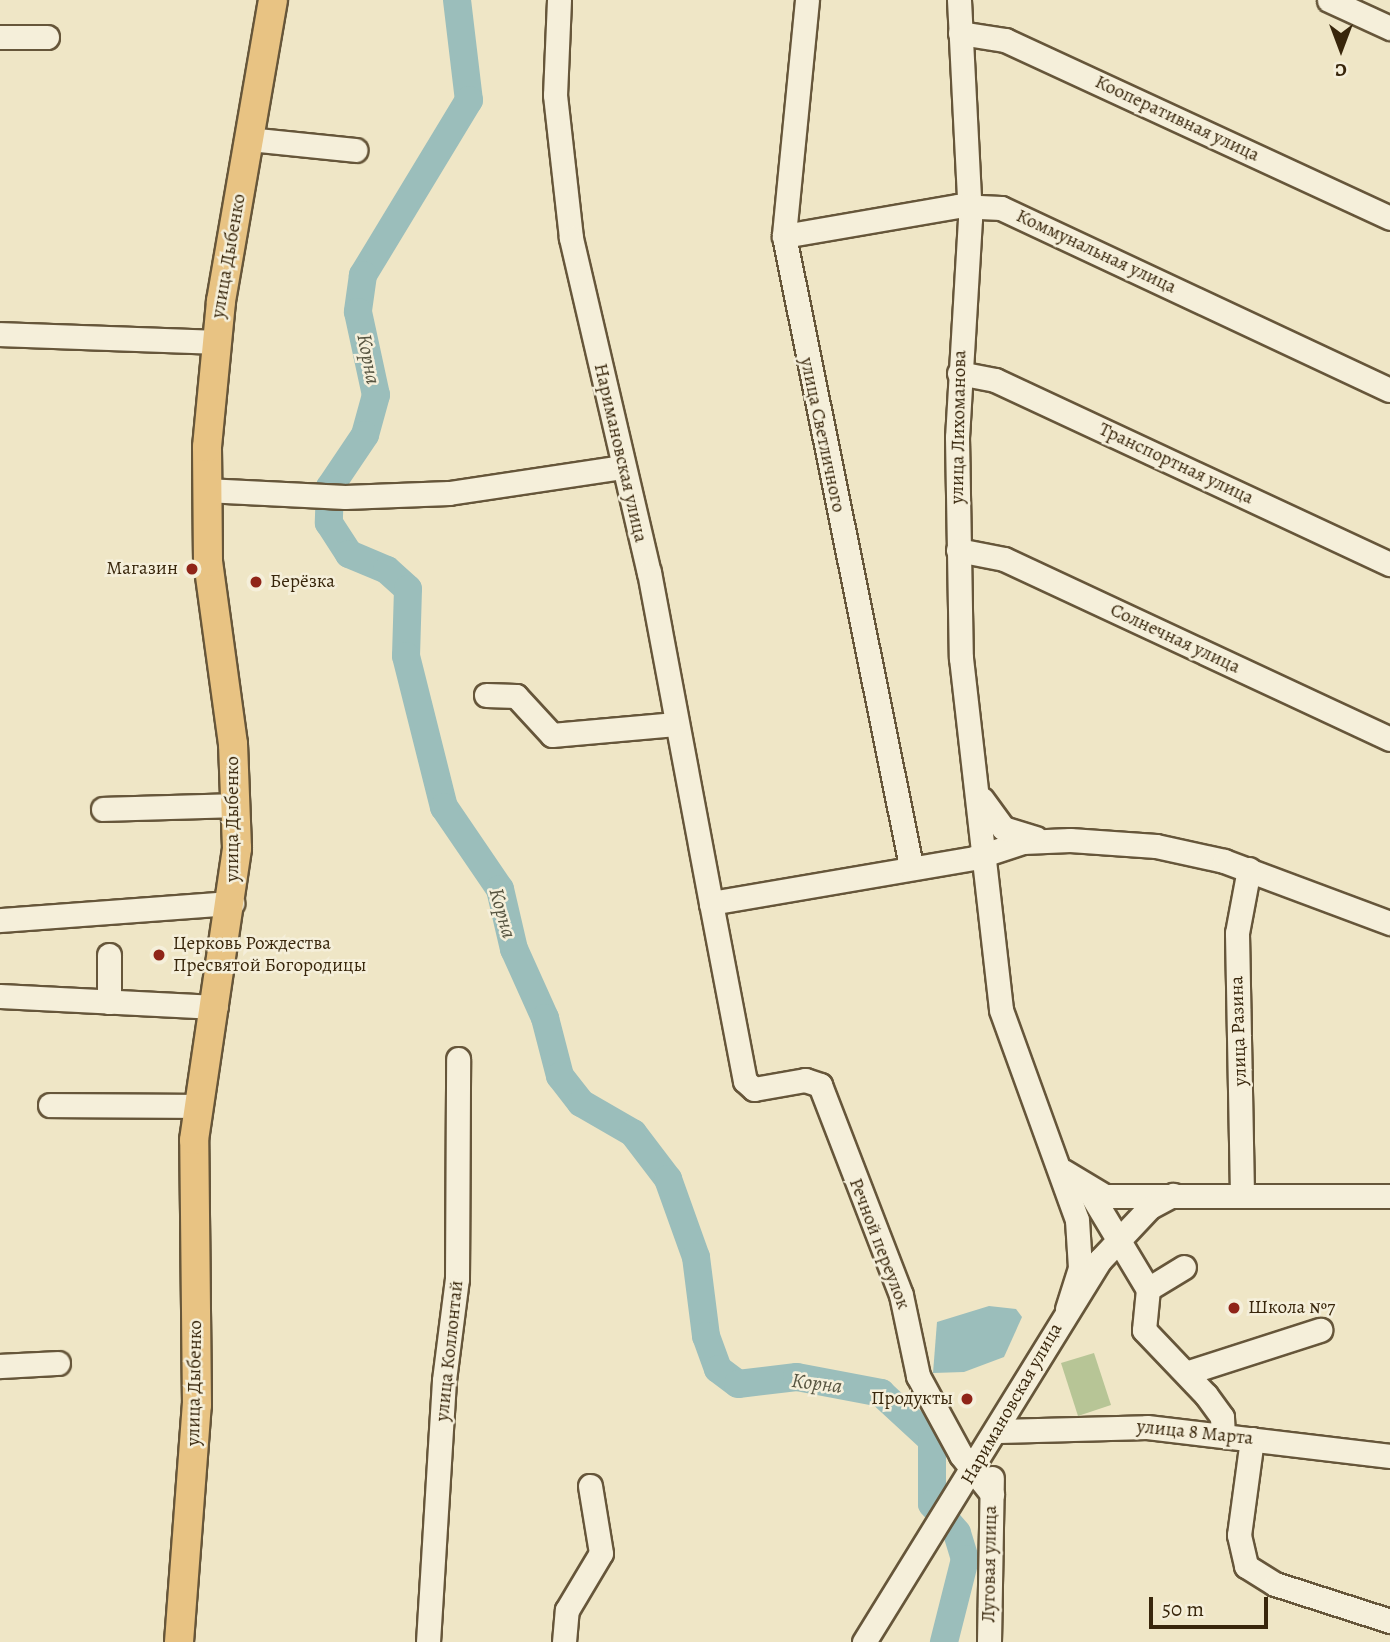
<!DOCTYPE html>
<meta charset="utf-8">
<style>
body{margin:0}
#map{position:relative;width:1390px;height:1642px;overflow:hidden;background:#efe6c6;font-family:Alegreya,serif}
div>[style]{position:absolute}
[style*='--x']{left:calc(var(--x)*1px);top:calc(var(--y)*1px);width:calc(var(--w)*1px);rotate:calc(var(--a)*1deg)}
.green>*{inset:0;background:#b7c596}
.water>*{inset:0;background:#9bbebb}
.river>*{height:28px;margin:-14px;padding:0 14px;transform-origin:14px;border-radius:14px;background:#9bbebb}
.roads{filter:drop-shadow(2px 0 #66563a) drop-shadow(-2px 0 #66563a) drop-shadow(0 2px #66563a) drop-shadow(0 -2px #66563a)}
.minor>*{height:23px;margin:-11.5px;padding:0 11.5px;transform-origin:11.5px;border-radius:11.5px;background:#f5efda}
.major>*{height:28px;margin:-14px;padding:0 14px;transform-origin:14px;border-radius:14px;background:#e8c383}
.dots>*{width:19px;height:19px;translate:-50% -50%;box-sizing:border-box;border:4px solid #f5efda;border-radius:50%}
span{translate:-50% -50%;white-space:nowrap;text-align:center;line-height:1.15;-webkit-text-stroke:5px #f5efda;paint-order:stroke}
.street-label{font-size:19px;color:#38260b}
.poi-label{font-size:19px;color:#38260b}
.right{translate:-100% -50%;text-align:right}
.left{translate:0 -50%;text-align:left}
.water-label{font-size:21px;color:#565440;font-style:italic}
.north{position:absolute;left:1306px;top:14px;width:70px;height:70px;-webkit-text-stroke:5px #f5efda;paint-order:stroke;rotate:180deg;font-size:19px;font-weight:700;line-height:28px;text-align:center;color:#38260b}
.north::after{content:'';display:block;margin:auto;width:24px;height:32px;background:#38260b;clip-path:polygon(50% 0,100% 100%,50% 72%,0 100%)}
.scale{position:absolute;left:1149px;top:1597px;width:119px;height:32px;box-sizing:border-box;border:4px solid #38260b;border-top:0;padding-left:9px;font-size:21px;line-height:24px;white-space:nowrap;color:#38260b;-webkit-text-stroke:5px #f5efda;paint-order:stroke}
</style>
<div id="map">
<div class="green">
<i style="clip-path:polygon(1094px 1353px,1111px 1405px,1078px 1416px,1061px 1363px)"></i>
</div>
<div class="water">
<i style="clip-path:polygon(989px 1306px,1016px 1309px,1022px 1317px,1004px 1357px,964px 1372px,933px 1373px,937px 1322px)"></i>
</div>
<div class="river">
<i style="--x:457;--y:0;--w:101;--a:83.2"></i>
<i style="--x:469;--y:100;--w:205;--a:121.2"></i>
<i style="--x:363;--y:275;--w:37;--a:98"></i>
<i style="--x:358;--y:312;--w:85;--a:77.8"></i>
<i style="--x:376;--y:395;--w:41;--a:105.4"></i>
<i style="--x:365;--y:435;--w:63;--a:123.9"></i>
<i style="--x:330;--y:487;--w:36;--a:92"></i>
<i style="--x:329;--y:523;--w:37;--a:57"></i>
<i style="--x:349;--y:554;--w:41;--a:22.8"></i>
<i style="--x:387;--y:570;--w:28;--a:42"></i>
<i style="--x:408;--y:589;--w:67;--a:91.7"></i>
<i style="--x:406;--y:656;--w:156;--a:75.9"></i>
<i style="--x:444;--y:807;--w:99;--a:55.7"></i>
<i style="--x:500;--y:889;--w:62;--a:76.9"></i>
<i style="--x:514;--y:949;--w:76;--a:65.8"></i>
<i style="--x:545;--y:1018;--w:60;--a:75.5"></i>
<i style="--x:560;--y:1076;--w:34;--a:52"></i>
<i style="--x:581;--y:1103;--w:60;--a:30"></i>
<i style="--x:633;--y:1133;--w:58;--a:52.7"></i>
<i style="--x:668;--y:1179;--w:83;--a:70.3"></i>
<i style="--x:696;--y:1257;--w:80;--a:82.8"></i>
<i style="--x:706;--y:1336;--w:35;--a:70"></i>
<i style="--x:718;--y:1369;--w:25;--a:37"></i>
<i style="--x:738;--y:1384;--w:59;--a:-6.8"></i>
<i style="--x:797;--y:1377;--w:86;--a:10.8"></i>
<i style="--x:881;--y:1393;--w:69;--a:42.7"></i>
<i style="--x:932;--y:1440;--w:64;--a:90"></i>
<i style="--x:932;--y:1504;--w:38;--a:49"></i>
<i style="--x:957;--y:1533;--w:27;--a:73"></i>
<i style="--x:965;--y:1559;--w:86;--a:104.2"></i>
</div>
<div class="roads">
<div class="minor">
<i style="--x:559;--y:0;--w:95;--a:92.4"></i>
<i style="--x:555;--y:95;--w:144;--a:83.6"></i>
<i style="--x:571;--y:238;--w:343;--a:76.9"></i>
<i style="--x:649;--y:572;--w:337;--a:79.4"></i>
<i style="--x:711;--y:903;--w:267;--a:-9.7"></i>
<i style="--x:974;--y:858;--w:52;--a:-18.1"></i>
<i style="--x:1023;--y:842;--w:47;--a:-2.4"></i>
<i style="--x:1070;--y:840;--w:86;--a:4"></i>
<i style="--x:1156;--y:846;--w:70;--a:12.4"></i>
<i style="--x:1224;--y:861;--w:177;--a:20.5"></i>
<i style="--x:807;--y:0;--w:237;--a:95.6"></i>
<i style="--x:784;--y:236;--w:643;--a:78.6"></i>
<i style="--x:959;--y:0;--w:219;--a:87.1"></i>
<i style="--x:970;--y:219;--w:218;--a:93.4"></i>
<i style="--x:957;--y:437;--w:221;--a:89"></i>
<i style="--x:961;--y:658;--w:354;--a:83.5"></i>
<i style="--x:1001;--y:1010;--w:223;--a:70.1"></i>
<i style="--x:1077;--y:1220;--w:48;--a:86.4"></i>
<i style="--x:1080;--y:1268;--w:43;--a:107.6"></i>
<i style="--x:1329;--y:0;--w:67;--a:24.7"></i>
<i style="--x:960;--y:33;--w:46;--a:8.8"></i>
<i style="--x:1005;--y:40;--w:424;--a:24.8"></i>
<i style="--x:0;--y:37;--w:47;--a:0"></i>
<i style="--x:249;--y:139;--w:107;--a:5.9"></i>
<i style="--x:784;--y:236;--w:177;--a:-9.8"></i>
<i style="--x:958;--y:206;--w:43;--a:2.7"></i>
<i style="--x:1001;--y:208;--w:429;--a:25.1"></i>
<i style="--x:0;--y:334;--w:215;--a:2.1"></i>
<i style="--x:959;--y:373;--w:37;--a:11"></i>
<i style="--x:995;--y:380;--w:436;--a:25"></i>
<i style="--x:205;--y:490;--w:140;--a:2.9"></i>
<i style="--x:345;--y:497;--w:104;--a:-2.2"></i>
<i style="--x:449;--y:493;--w:176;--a:-8.5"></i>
<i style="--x:958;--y:550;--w:47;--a:11.1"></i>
<i style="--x:1004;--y:559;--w:426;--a:25"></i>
<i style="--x:486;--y:695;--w:30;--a:2"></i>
<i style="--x:516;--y:696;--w:53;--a:47.3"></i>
<i style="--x:552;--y:735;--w:124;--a:-5.1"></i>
<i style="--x:982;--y:799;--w:36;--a:54"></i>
<i style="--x:1003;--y:828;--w:34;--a:17"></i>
<i style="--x:103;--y:809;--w:133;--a:-1.7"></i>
<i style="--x:711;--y:903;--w:181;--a:79.2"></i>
<i style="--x:745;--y:1081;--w:12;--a:42"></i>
<i style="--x:754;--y:1089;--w:52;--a:-10"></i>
<i style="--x:805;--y:1080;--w:16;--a:18"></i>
<i style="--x:820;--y:1085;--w:225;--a:68.9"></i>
<i style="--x:901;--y:1295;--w:83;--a:78.1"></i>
<i style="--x:918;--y:1376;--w:90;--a:61.4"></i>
<i style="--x:961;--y:1455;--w:50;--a:51.5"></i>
<i style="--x:0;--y:920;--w:233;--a:-4.2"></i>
<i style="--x:0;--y:996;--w:216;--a:2.9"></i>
<i style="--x:109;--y:1002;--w:47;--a:-90"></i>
<i style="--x:50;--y:1105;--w:148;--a:0.4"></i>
<i style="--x:1063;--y:1171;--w:49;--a:30.8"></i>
<i style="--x:1105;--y:1196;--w:285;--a:0"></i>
<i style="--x:1089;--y:1191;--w:114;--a:59"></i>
<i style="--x:1148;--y:1289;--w:41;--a:95.6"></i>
<i style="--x:1144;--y:1330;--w:90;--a:46.4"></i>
<i style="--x:1206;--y:1395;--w:27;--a:54"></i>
<i style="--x:1222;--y:1417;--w:18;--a:87"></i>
<i style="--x:1242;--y:1194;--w:261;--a:-91.1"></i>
<i style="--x:1237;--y:933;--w:65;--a:-79.4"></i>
<i style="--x:1148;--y:1289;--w:42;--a:-31.4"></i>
<i style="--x:0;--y:1366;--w:58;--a:-3"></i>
<i style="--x:1189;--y:1372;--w:138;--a:-17.8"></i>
<i style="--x:999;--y:1431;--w:148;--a:-1.5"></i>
<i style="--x:1147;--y:1427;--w:245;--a:6.8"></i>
<i style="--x:1252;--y:1439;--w:97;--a:97.7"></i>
<i style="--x:1239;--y:1535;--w:32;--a:77"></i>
<i style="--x:1246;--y:1566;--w:34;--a:32"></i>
<i style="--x:1275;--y:1584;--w:121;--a:17.8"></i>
<i style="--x:428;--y:1642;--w:262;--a:-86.5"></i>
<i style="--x:444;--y:1380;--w:102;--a:-82.7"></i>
<i style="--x:457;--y:1279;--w:220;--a:-89.7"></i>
<i style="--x:564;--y:1642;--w:32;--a:-85"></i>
<i style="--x:567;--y:1610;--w:66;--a:-59.2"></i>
<i style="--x:601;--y:1553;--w:68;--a:-99.3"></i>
<i style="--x:864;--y:1642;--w:449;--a:-58.3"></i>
<i style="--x:1100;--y:1260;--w:73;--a:-46.7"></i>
<i style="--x:1150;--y:1207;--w:26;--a:-28"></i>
<i style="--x:989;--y:1642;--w:164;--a:-89"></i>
</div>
<div class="major">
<i style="--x:179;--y:1642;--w:238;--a:-85.7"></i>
<i style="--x:197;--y:1405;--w:265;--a:-90.6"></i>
<i style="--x:194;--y:1140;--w:295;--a:-81.6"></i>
<i style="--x:237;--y:848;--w:104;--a:-92.2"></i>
<i style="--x:233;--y:744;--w:184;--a:-97.8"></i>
<i style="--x:208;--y:562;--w:115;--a:-90.5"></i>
<i style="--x:207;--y:447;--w:147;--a:-84.5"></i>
<i style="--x:221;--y:301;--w:305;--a:-80.2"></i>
</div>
</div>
<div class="dots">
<i style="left:192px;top:569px;background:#8f2418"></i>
<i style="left:256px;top:582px;background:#8f2418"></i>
<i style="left:159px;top:955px;background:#8f2418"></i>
<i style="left:1234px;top:1308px;background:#8f2418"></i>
<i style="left:967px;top:1399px;background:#8f2418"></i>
</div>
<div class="street-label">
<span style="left:1177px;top:119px;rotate:25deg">Кооперативная улица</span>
<span style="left:1096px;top:252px;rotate:25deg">Коммунальная улица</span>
<span style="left:229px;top:256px;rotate:-80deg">улица Дыбенко</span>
<span style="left:959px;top:427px;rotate:-89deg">улица Лихоманова</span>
<span style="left:822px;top:435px;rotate:78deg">улица Светличного</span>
<span style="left:620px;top:453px;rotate:77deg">Наримановская улица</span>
<span style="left:1176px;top:464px;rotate:25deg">Транспортная улица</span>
<span style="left:1175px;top:639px;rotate:25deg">Солнечная улица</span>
<span style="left:233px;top:819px;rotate:-90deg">улица Дыбенко</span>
<span style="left:1239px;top:1031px;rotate:-92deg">улица Разина</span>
<span style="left:879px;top:1244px;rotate:69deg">Речной переулок</span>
<span style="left:450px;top:1351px;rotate:-84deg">улица Коллонтай</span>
<span style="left:195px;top:1383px;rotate:-89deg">улица Дыбенко</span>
<span style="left:1012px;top:1404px;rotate:-60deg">Наримановская улица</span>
<span style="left:1195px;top:1433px;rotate:6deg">улица 8 Марта</span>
<span style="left:990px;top:1564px;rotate:-89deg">Луговая улица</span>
</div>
<div class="poi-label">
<span class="right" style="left:178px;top:569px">Магазин</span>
<span class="left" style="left:270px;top:582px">Берёзка</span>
<span class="left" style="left:173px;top:955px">Церковь Рождества<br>Пресвятой Богородицы</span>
<span class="left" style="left:1248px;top:1308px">Школа №7</span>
<span class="right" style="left:953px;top:1399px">Продукты</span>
</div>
<div class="water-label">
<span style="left:369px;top:359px;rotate:79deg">Корна</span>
<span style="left:503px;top:913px;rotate:74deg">Корна</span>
<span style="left:817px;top:1383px;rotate:7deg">Корна</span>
</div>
<div class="north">С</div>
<div class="scale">50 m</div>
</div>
